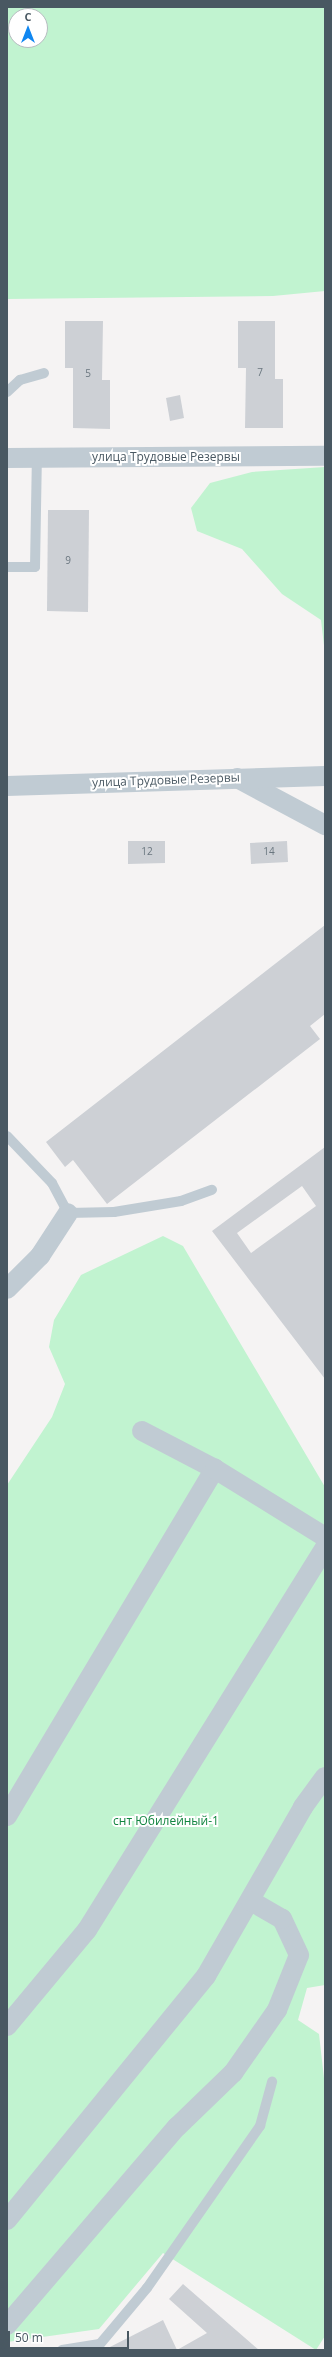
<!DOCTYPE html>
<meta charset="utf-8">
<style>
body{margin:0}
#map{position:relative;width:332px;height:2357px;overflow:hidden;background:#f5f3f3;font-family:"Open Sans",sans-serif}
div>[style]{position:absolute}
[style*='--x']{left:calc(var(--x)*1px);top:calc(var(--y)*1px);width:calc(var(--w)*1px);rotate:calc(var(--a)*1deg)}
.green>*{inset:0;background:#c1f3d0}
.building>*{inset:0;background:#cdd0d5}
.service>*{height:10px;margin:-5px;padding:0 5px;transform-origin:5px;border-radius:5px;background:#c0cbd3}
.minor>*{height:20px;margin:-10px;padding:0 10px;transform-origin:10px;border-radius:10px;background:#c0cbd3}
span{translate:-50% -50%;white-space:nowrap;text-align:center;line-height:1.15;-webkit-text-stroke:4px #fff;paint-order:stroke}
.number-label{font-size:10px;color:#6a767f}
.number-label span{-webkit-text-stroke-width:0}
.street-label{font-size:12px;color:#495862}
.park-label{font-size:12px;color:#128540}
.frame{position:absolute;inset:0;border:8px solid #495862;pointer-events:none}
.north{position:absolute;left:8px;top:8px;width:40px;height:40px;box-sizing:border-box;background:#fff;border:1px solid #b6bcc0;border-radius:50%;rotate:0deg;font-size:11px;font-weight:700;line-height:16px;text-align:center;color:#495862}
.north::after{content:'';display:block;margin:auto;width:14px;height:18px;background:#1087f1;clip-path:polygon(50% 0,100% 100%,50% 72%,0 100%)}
.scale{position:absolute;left:8px;top:2331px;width:121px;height:18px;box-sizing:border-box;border:2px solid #495862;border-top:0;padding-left:5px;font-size:12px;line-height:14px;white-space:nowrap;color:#495862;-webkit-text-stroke:3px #fff;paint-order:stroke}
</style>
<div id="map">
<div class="green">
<i style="clip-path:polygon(evenodd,7px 7px,325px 7px,325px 291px,273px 296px,7px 299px,7px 7px,16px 16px,40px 16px,40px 40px,16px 40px,16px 16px)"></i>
<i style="clip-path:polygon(325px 467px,325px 654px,321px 620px,282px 594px,242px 549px,197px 531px,191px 508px,210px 483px,252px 472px)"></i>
<i style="clip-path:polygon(163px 1236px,183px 1246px,325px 1487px,325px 1985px,307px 1988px,298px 2020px,319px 2034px,325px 2087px,325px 2336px,316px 2350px,163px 2253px,99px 2329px,7px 2342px,7px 1485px,52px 1417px,65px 1384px,49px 1347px,54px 1320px,81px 1275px)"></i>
</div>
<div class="building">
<i style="clip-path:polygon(65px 321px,103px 321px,102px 380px,110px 380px,110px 429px,73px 428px,73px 368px,65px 368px)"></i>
<i style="clip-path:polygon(238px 321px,275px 321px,275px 379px,283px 379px,283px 428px,245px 428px,246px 368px,238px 368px)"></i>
<i style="clip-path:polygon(180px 395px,184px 418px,170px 421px,166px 398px)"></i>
<i style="clip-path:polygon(48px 510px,89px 510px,88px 612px,47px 611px)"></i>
<i style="clip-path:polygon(128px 841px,165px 841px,165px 863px,128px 864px)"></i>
<i style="clip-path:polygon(287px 841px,288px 862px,251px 864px,250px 843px)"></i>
<i style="clip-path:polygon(325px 925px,325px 1014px,310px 1026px,320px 1039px,107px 1204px,73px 1160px,65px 1167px,46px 1142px)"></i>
<i style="clip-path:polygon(evenodd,325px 1147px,325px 1379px,212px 1231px,325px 1147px,302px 1186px,316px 1206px,251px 1253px,237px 1233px,302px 1186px)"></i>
<i style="clip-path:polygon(183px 2284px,259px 2350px,104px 2350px,163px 2320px,177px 2350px,207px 2333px,169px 2299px)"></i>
</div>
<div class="service">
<i style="--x:7;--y:392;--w:18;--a:-43"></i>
<i style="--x:20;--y:380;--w:25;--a:-16"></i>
<i style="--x:7;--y:567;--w:28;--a:0"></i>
<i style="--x:35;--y:567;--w:110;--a:-89"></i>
<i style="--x:7;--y:1136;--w:65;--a:46.2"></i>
<i style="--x:52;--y:1183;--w:34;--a:62"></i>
<i style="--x:68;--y:1213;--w:46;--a:-1.2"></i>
<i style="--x:114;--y:1212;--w:68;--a:-9.3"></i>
<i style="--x:181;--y:1201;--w:33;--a:-20"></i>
<i style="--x:62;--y:2350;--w:38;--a:-9"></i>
<i style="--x:100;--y:2344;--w:73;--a:-50"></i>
<i style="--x:147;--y:2288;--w:198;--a:-55.1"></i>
<i style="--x:260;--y:2126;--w:46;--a:-74.7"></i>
</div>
<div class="minor">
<i style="--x:7;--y:458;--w:318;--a:-0.4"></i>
<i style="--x:237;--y:778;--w:100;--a:28.1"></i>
<i style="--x:7;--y:786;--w:318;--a:-1.8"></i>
<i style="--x:7;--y:1289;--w:47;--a:-45"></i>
<i style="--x:40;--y:1256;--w:51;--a:-56.9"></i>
<i style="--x:142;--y:1431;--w:82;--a:27.5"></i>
<i style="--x:7;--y:1816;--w:405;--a:-59.1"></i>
<i style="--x:215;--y:1469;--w:129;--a:31.7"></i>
<i style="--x:7;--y:2026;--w:125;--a:-50.2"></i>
<i style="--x:87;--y:1930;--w:451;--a:-58.1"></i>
<i style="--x:7;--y:2220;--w:315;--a:-50.8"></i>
<i style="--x:206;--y:1976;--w:195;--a:-60.1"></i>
<i style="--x:303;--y:1807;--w:37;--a:-54"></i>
<i style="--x:7;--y:2325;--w:261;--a:-49.4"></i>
<i style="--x:177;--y:2127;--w:78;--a:-44"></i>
<i style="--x:233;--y:2073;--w:77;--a:-55.1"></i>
<i style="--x:277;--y:2010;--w:59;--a:-68.2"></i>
<i style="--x:299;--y:1955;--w:40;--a:-115"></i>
<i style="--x:282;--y:1919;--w:36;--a:-150"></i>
</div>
<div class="number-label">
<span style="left:260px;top:373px">7</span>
<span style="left:88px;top:374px">5</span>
<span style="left:68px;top:561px">9</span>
<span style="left:147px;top:852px">12</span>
<span style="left:269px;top:852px">14</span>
</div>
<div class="street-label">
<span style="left:166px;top:457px">улица Трудовые Резервы</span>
<span style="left:166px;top:780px;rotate:-2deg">улица Трудовые Резервы</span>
</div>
<div class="park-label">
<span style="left:166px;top:1821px">снт Юбилейный-1</span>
</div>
<div class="frame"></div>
<div class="north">С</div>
<div class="scale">50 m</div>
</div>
